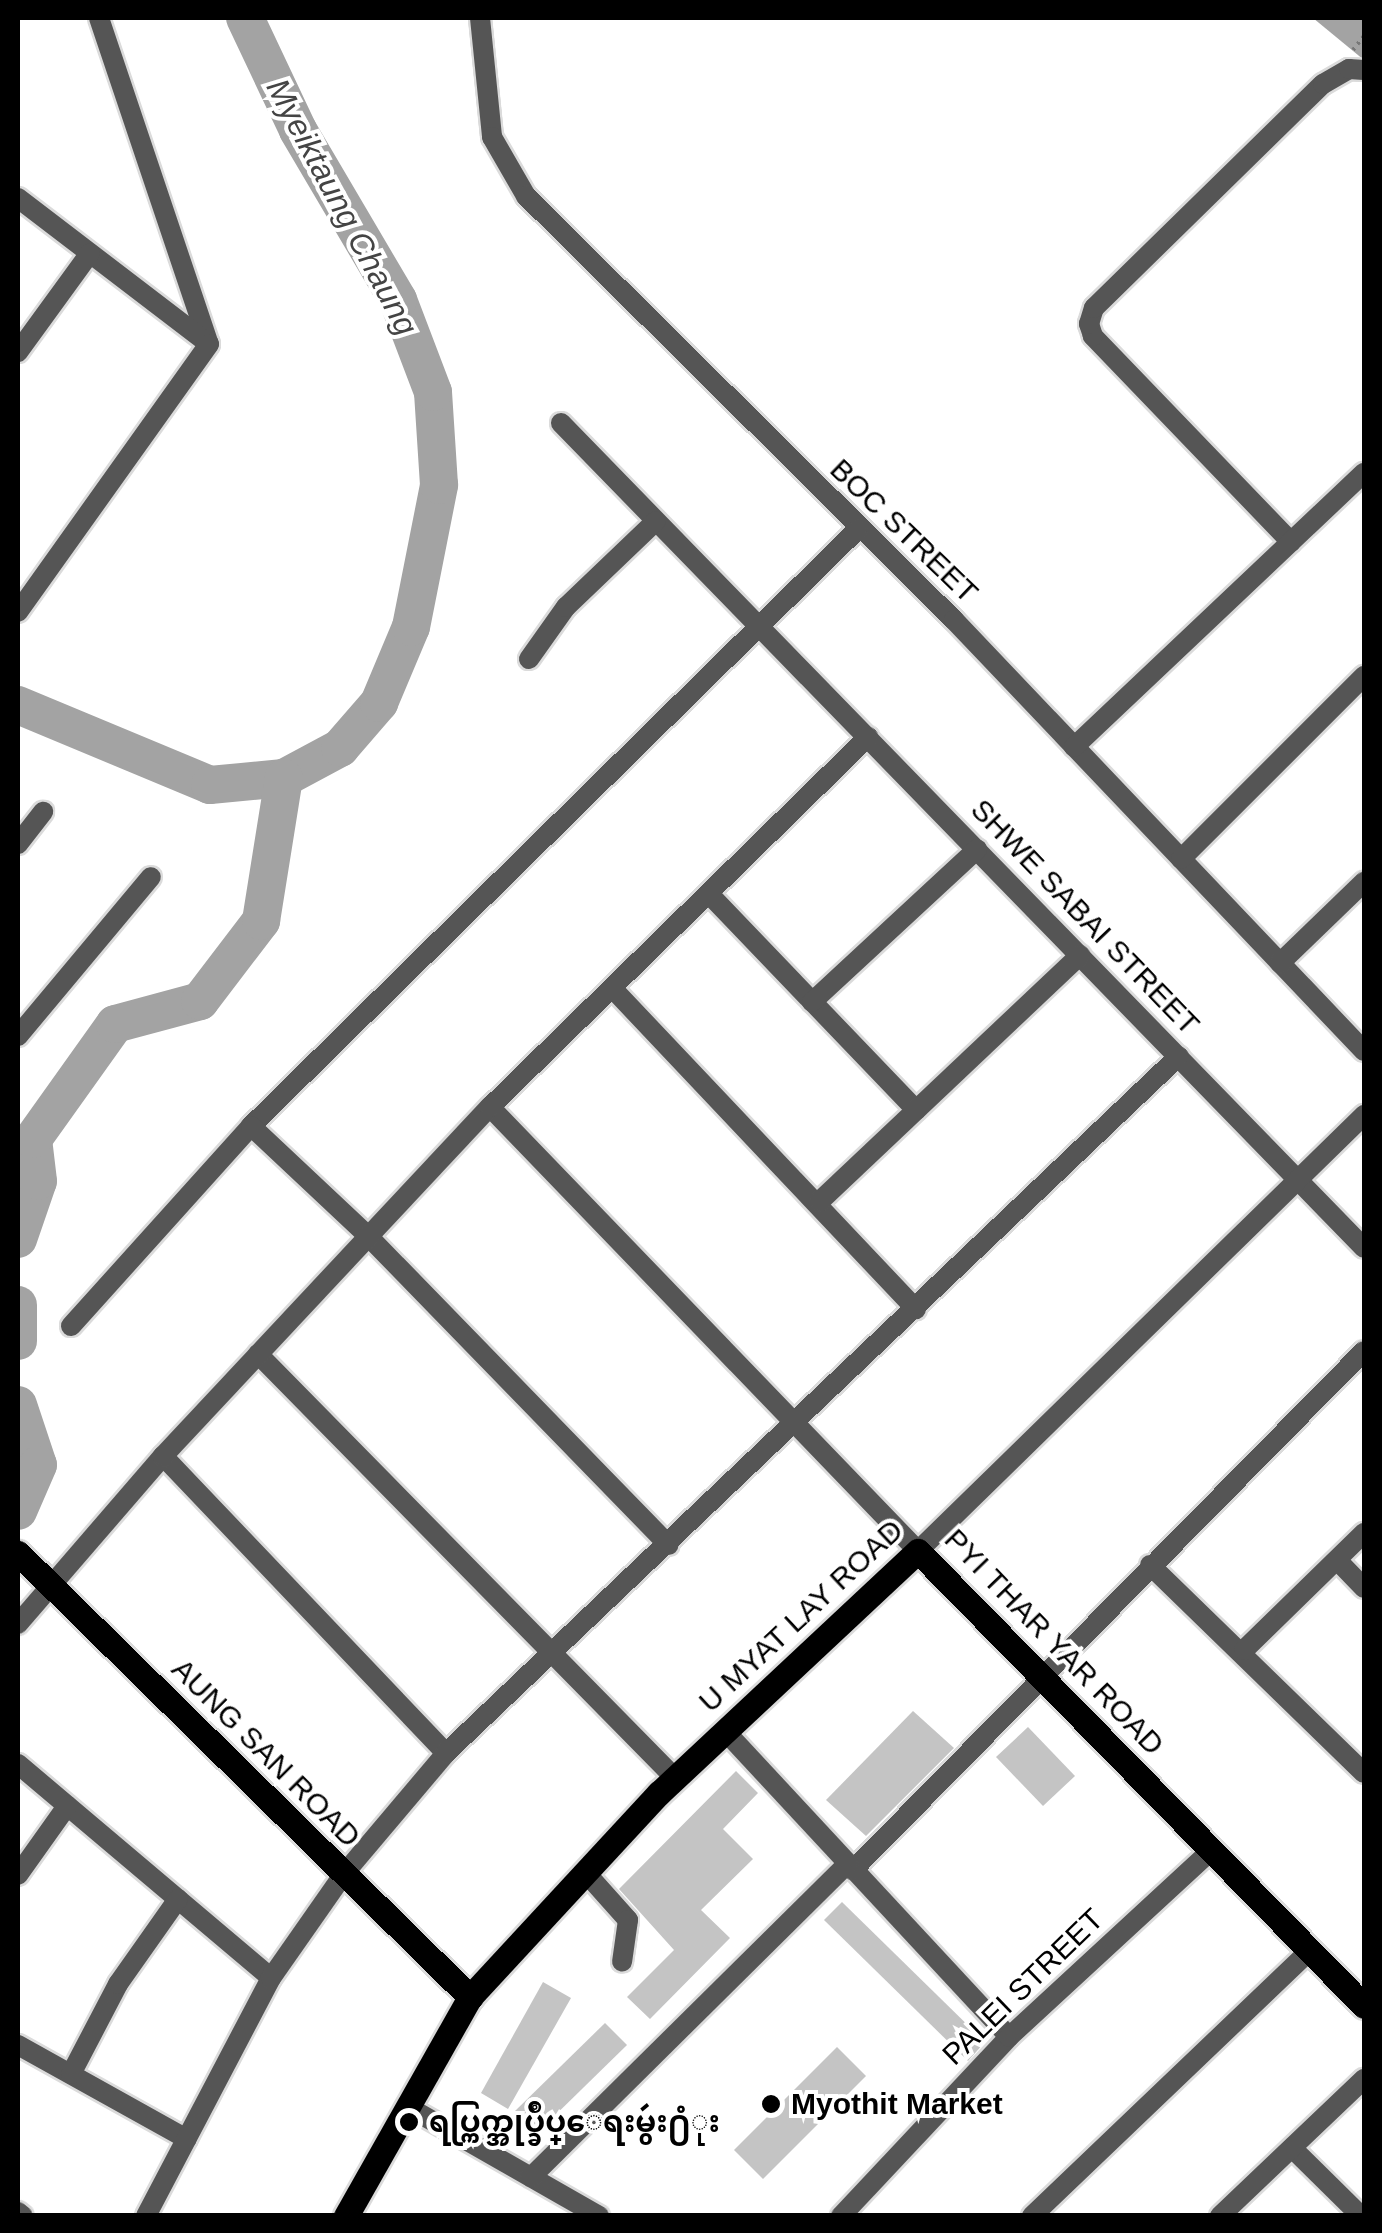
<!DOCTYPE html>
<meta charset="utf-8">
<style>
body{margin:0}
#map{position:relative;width:1382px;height:2233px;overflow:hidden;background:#fff;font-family:Helvetica,"Noto Sans Myanmar",sans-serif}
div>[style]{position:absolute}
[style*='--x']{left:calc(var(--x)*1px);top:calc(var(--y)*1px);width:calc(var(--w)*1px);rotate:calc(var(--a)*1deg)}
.water>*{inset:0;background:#a3a3a3}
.river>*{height:38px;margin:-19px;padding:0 19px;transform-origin:19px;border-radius:19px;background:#a3a3a3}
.building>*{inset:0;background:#c4c4c4}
.path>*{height:4px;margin-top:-2px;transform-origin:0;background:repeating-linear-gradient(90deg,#777 0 2.5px,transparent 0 7.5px)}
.roads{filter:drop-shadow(2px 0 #dbdbdb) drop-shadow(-2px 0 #dbdbdb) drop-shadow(0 2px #dbdbdb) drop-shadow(0 -2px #dbdbdb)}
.minor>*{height:20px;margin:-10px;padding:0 10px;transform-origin:10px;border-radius:10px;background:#555}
.major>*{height:25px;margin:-12.5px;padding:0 12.5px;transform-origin:12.5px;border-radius:12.5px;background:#000}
.dots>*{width:28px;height:28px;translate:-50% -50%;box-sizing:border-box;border:5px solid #fff;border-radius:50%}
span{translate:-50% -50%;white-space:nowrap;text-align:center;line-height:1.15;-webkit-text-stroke:8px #fff;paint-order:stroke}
.street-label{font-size:30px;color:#000}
.poi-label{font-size:30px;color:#000;font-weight:700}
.left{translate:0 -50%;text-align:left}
.water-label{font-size:32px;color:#444;font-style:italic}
.frame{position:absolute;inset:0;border:20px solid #000;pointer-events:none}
</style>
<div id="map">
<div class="water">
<i style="clip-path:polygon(1313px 18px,1364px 18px,1364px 60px)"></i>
</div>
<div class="river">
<i style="--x:18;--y:705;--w:208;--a:22.6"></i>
<i style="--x:210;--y:785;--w:74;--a:-5.4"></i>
<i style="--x:284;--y:778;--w:64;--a:-28.2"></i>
<i style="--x:340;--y:748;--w:60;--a:-49.1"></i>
<i style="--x:379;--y:703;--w:82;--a:-67.2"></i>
<i style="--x:411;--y:627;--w:145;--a:-78.8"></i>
<i style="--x:439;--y:485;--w:93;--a:-93.7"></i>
<i style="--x:433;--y:392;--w:98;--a:-110.8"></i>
<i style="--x:398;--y:300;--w:197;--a:-120.5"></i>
<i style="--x:298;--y:130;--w:124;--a:-115.3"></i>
<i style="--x:18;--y:1239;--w:61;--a:-71"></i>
<i style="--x:38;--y:1181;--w:42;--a:-96.8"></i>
<i style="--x:33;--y:1139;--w:141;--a:-54.5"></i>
<i style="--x:115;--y:1024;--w:88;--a:-15.1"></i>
<i style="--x:200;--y:1001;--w:101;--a:-52.7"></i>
<i style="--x:261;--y:921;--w:145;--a:-80.9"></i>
<i style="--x:18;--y:1305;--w:36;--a:90"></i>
<i style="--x:18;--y:1405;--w:63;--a:71.6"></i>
<i style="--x:38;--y:1465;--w:50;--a:113.5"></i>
</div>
<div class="building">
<i style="clip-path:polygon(913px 1711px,954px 1748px,866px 1836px,826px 1800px)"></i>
<i style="clip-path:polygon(1028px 1727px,1075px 1776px,1043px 1806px,996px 1757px)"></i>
<i style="clip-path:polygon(736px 1771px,758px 1793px,723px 1829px,753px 1859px,701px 1910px,730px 1938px,650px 2019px,627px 1997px,674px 1950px,619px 1889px)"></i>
<i style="clip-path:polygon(842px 1902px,985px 2042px,968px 2061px,824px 1920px)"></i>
<i style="clip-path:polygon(543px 1982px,571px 1998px,508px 2109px,481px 2093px)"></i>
<i style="clip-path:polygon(605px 2023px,627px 2045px,538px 2132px,514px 2112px)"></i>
<i style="clip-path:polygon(837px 2047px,866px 2076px,763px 2179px,734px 2150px)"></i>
</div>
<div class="path">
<i style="--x:1353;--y:50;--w:18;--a:-52"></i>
</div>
<div class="roads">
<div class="minor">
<i style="--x:99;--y:18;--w:344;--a:71.4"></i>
<i style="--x:480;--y:18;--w:120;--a:84.2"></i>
<i style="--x:492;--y:137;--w:68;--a:60"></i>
<i style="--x:526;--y:196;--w:602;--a:44.73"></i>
<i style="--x:954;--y:620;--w:595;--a:46.43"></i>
<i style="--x:18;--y:198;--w:240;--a:37.4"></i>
<i style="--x:18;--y:352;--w:122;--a:-54"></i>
<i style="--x:561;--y:423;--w:1151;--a:45.77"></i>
<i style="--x:1291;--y:542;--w:286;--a:-133.9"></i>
<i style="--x:1093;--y:336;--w:13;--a:-108"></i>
<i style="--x:1089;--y:324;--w:17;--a:-73"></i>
<i style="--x:1094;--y:308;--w:320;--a:-44.4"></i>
<i style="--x:1323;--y:84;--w:30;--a:-30"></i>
<i style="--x:1349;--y:69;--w:15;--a:4"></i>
<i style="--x:18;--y:612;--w:329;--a:-54.5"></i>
<i style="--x:529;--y:659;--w:64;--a:-54.6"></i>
<i style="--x:566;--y:607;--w:124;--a:-43.7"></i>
<i style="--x:1074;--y:747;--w:399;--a:-43.4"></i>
<i style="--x:18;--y:844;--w:41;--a:-52"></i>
<i style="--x:1181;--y:859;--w:259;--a:-45"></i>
<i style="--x:710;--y:895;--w:298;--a:46.2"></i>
<i style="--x:1280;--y:963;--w:117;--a:-44"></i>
<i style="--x:615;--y:991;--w:438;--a:46.6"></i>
<i style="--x:812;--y:1002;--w:225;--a:-42.8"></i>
<i style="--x:18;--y:1036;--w:207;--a:-50.1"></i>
<i style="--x:490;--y:1107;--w:617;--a:46.05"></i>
<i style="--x:918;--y:1551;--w:624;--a:-44.35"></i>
<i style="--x:251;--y:1126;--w:850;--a:-44.52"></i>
<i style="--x:820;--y:1201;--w:358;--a:-43.4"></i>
<i style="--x:71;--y:1326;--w:269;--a:-48"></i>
<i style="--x:251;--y:1126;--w:161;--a:43.2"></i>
<i style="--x:368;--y:1236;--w:431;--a:45.8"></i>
<i style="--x:258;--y:1354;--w:595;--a:45.48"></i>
<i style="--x:163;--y:1456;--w:410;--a:46.4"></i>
<i style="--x:1337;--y:1560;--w:39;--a:46"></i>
<i style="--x:1150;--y:1565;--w:298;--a:44.2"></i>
<i style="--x:18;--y:1624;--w:222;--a:-49.2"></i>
<i style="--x:163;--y:1456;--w:478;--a:-46.9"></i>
<i style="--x:490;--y:1107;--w:529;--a:-44.39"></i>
<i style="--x:1244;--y:1650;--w:168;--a:-44.3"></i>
<i style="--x:725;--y:1731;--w:417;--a:47.1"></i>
<i style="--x:18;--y:1764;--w:331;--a:40.2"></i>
<i style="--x:853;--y:1870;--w:728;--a:-45.45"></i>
<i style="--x:586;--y:1873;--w:63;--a:48.2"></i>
<i style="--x:628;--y:1920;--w:42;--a:98.1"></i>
<i style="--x:18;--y:1875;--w:85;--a:-54.6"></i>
<i style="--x:18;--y:2045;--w:193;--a:29.1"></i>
<i style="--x:71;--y:2074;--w:102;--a:-62.4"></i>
<i style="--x:118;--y:1984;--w:104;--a:-54.8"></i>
<i style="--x:408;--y:2107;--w:220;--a:29.7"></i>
<i style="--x:1292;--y:2148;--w:97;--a:44.6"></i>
<i style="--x:531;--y:2177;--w:446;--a:-44.7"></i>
<i style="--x:18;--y:2212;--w:6;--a:39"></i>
<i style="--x:146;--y:2216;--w:269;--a:-62.3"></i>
<i style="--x:271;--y:1978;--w:126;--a:-55"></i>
<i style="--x:343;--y:1875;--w:160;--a:-49.8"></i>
<i style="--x:446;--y:1753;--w:1011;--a:-43.56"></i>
<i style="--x:841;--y:2216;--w:245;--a:-46.8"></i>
<i style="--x:1009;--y:2037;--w:276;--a:-42.7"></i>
<i style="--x:1032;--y:2216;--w:385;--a:-43.7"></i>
<i style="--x:1220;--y:2216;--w:199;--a:-43.6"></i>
</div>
<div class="major">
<i style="--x:18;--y:1553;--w:634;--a:44.49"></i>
<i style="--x:346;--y:2216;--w:252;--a:-60.5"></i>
<i style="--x:470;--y:1997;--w:278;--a:-47.2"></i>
<i style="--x:659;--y:1793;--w:354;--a:-43.1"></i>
<i style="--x:918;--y:1551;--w:637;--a:45.57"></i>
</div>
</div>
<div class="dots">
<i style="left:771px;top:2104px;background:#000"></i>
<i style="left:409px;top:2122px;background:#000"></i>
</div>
<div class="street-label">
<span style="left:904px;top:531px;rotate:44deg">BOC STREET</span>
<span style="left:1085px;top:917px;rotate:46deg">SHWE SABAI STREET</span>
<span style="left:801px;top:1616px;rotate:-43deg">U MYAT LAY ROAD</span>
<span style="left:1054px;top:1642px;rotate:46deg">PYI THAR YAR ROAD</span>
<span style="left:266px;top:1753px;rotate:45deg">AUNG SAN ROAD</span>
<span style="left:1023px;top:1987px;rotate:-44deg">PALEI STREET</span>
</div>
<div class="poi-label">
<span class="left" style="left:791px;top:2104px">Myothit Market</span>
<span class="left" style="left:429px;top:2122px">ရပ္ကြက္အုပ္ခ်ဳပ္ေရးမွဴး႐ံုး</span>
</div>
<div class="water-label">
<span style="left:342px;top:207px;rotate:62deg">Myeiktaung Chaung</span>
</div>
<div class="frame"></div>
</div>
